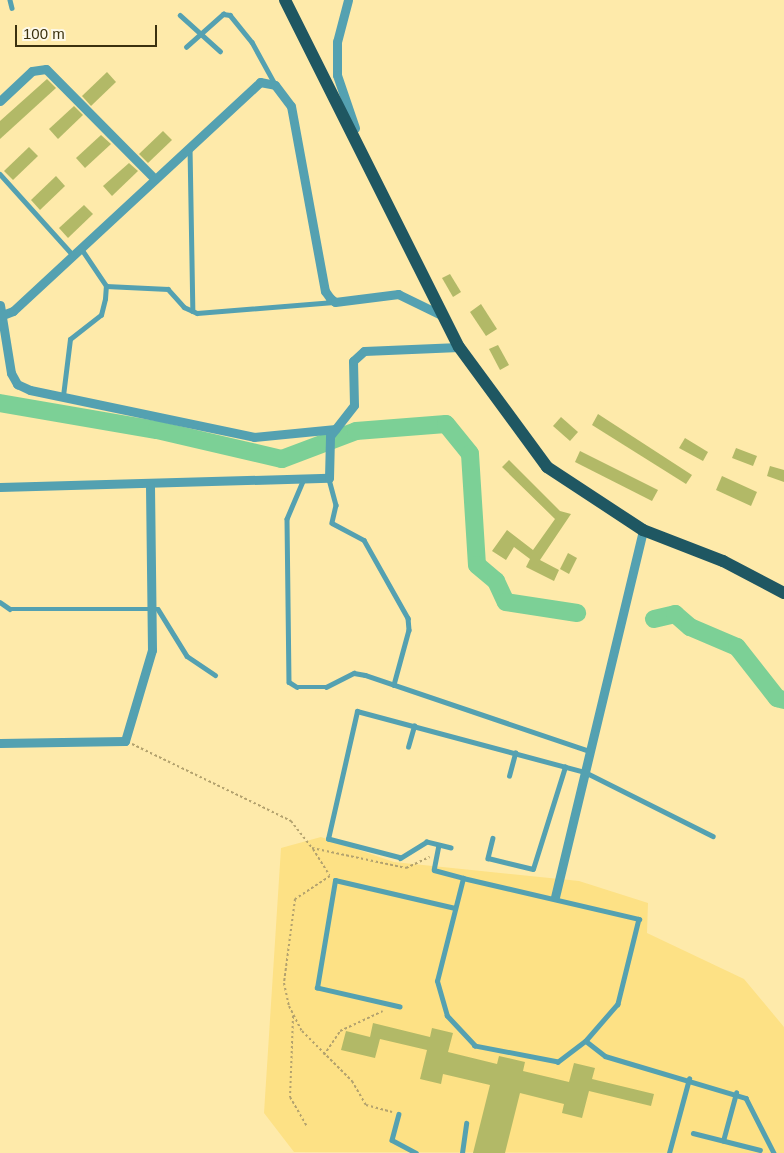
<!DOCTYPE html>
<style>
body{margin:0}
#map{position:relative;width:784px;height:1153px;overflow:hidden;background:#feeaaa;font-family:Arial,sans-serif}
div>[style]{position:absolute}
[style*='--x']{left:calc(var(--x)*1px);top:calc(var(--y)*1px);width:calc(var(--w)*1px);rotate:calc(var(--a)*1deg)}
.built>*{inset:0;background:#fde185}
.river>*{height:18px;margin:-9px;padding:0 9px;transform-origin:9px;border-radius:9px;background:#7cd096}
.building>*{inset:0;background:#b2b967}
.path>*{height:2px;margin-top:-1px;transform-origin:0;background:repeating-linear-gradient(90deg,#b3a26e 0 2.5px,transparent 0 5px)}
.service>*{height:4.5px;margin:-2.25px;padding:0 2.25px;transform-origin:2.25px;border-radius:2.25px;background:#54a1b1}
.minor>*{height:9px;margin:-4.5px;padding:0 4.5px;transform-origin:4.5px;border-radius:4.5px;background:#54a1b1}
.primary>*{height:12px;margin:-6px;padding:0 6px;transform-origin:6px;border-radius:6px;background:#1f5762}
span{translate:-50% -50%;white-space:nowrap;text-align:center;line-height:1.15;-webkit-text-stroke:4px #fdf8e8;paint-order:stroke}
.scale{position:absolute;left:15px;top:25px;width:142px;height:22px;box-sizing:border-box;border:2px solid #3b310e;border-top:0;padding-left:6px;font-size:15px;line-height:18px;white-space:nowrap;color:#3b310e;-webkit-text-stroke:4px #fdf8e8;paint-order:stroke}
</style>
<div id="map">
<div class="built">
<i style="clip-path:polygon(321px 837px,394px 862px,579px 881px,648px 903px,647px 933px,744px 979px,784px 1027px,784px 1153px,294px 1152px,264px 1113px,281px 848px)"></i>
</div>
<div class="river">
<i style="--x:0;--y:403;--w:159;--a:9.8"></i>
<i style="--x:157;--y:430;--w:128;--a:13.1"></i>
<i style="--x:282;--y:459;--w:79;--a:-20.7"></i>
<i style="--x:356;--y:431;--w:90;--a:-4.4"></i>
<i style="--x:446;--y:424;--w:38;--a:51"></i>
<i style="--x:470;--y:454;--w:111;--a:86.4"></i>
<i style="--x:477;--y:565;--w:25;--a:40"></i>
<i style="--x:496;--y:581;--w:23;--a:65"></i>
<i style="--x:506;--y:602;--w:72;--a:8.8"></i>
<i style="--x:654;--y:619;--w:22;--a:-13"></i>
<i style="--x:675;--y:614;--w:20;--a:41"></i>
<i style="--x:690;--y:627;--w:51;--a:23.1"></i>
<i style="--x:737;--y:647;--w:65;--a:51.9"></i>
<i style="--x:777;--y:698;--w:7;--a:16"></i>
</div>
<div class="building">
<i style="clip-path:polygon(107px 72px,116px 82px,91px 106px,82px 96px)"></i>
<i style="clip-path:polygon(47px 79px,56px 88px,0 139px,0 121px)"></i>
<i style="clip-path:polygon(74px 106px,83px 115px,58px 139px,49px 129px)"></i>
<i style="clip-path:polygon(163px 131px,172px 140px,148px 163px,139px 154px)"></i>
<i style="clip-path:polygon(101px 135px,111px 144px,85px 168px,76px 158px)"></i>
<i style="clip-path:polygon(29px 147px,38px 156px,13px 180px,4px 171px)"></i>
<i style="clip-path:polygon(129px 163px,138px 171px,112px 196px,103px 186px)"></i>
<i style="clip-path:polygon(56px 176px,65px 186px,40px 210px,31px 200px)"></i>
<i style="clip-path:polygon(84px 205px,93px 214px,68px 238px,59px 228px)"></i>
<i style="clip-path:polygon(450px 274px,461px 292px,453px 297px,442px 278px)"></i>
<i style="clip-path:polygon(481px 304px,497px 329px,486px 336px,470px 312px)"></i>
<i style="clip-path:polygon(498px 345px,509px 365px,500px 370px,489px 349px)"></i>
<i style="clip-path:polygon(598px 414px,692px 475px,686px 484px,592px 425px)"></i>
<i style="clip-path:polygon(561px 417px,578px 432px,570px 441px,553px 426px)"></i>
<i style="clip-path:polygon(685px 438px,708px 452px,703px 461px,679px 448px)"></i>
<i style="clip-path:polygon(736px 448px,757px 456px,753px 466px,732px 458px)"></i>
<i style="clip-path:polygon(580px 451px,658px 490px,652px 501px,575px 462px)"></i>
<i style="clip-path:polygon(509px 460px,560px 511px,571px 514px,540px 560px,559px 570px,554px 581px,526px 567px,530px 559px,514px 547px,506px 560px,492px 551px,507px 530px,533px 550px,555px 519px,502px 467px)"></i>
<i style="clip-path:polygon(770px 466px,784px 470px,784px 482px,767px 476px)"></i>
<i style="clip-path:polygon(722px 476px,757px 492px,751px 506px,716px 490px)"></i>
<i style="clip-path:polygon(568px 553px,577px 558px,569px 574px,560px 569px)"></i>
<i style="clip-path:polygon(373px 1023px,430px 1037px,432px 1028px,453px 1033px,448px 1052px,497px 1064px,499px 1056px,525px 1062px,523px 1071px,569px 1082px,574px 1063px,595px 1068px,592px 1079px,654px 1094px,651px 1106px,589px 1091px,582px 1118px,562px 1113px,564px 1104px,520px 1093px,505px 1153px,473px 1153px,490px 1085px,443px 1074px,441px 1084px,420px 1079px,427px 1050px,380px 1039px,375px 1058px,341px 1050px,346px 1031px,370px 1037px)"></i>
</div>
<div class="path">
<i style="--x:132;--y:744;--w:177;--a:25.8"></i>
<i style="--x:291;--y:821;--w:34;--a:52"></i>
<i style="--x:312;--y:848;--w:96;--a:12"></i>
<i style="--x:406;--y:868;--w:26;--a:-25"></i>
<i style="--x:313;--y:849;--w:31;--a:58"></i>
<i style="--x:330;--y:876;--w:42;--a:146.7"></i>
<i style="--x:295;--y:899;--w:85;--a:97.5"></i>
<i style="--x:284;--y:983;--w:24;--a:78"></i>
<i style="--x:289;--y:1006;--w:28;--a:63"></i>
<i style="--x:302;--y:1031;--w:71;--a:45"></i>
<i style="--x:352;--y:1081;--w:28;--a:60"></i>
<i style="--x:366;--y:1105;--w:27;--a:15"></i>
<i style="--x:293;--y:1016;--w:81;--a:92.1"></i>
<i style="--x:290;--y:1097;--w:34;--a:60"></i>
<i style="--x:324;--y:1055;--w:29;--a:-56"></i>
<i style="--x:340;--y:1031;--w:47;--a:-24.9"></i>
</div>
<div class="service">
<i style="--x:10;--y:0;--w:8;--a:76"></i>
<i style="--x:180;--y:15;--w:54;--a:42"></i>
<i style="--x:186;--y:47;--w:50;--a:-41.7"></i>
<i style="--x:223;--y:14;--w:7;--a:8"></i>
<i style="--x:230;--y:15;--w:35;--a:51"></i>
<i style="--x:252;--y:42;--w:48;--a:61.3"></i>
<i style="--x:190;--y:147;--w:164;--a:89"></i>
<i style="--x:0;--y:174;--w:109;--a:48"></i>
<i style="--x:106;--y:286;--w:62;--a:2.8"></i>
<i style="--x:168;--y:289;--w:24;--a:48"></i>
<i style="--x:184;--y:307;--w:14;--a:25"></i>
<i style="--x:197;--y:313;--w:137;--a:-4.6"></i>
<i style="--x:63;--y:396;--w:57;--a:-83"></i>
<i style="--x:70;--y:339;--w:39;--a:-38"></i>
<i style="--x:101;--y:315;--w:16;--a:-76"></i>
<i style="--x:105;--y:299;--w:13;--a:-86"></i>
<i style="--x:106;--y:286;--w:45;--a:-124"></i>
<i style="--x:304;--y:479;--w:43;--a:113"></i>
<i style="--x:287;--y:519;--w:163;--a:89.3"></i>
<i style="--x:289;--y:682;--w:9;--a:32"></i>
<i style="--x:297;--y:687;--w:29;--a:0"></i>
<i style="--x:326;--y:687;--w:31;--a:-27"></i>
<i style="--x:354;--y:673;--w:11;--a:10"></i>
<i style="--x:365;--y:675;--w:237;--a:18.7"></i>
<i style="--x:329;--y:479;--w:27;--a:75"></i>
<i style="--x:336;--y:505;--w:18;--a:103"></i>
<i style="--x:332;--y:523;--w:36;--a:28"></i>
<i style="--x:364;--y:540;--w:90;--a:60.6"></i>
<i style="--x:408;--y:618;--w:12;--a:85"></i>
<i style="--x:409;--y:630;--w:57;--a:105.3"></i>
<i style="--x:0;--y:602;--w:12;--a:35"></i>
<i style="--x:10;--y:609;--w:148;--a:0"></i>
<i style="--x:158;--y:609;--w:55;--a:58.3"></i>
<i style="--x:187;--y:656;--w:34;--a:34"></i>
<i style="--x:408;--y:747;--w:22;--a:-74"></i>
<i style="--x:509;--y:776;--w:24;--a:-75"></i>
<i style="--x:493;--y:838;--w:21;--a:104"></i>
<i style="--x:488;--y:858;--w:46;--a:13.7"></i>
<i style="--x:533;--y:869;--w:107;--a:-72.6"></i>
<i style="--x:439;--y:845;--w:25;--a:101"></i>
<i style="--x:434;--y:870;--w:30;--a:15"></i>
<i style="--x:451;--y:848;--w:25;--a:-166"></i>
<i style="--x:427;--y:842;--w:31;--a:148"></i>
<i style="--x:401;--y:858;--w:75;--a:-165.4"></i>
<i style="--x:328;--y:839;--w:131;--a:-77.2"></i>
<i style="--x:357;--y:711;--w:236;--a:15"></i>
<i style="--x:585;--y:772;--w:143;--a:26.6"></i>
<i style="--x:463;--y:878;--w:181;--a:13.1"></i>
<i style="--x:639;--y:919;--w:88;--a:103.9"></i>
<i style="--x:618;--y:1004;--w:49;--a:130.9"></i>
<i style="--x:586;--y:1041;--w:35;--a:143"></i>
<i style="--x:558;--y:1062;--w:85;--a:-169.1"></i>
<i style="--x:475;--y:1046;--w:41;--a:-133"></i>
<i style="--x:447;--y:1016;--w:36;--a:-106"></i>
<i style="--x:437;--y:981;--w:106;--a:-75.8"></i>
<i style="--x:400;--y:1007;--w:85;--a:-167.1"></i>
<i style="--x:317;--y:988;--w:109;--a:-80.5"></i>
<i style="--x:335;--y:880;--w:123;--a:13.1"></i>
<i style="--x:586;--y:1041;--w:24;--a:38"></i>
<i style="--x:605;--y:1056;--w:147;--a:16.6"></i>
<i style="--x:746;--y:1098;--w:62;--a:63"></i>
<i style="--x:399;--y:1114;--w:27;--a:105"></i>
<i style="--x:392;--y:1140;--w:27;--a:28"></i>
<i style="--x:693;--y:1133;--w:69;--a:14.2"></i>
<i style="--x:723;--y:1141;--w:50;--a:-74.8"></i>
<i style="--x:462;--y:1153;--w:30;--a:-82"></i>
<i style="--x:669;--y:1153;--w:77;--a:-74.9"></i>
</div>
<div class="minor">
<i style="--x:348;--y:0;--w:43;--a:104.7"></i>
<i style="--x:337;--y:42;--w:33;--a:90"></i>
<i style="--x:337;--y:75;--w:56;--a:71.2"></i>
<i style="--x:0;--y:101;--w:44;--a:-43.2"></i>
<i style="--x:32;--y:71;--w:14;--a:-8"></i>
<i style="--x:46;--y:69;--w:155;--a:45.3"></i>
<i style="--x:0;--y:305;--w:69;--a:80.8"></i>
<i style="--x:11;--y:373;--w:13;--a:61"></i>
<i style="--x:17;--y:384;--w:14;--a:25"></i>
<i style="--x:30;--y:390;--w:229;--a:11.8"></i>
<i style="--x:254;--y:437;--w:82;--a:-5.6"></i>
<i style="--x:0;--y:316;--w:14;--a:-21"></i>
<i style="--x:13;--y:311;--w:337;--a:-42.8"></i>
<i style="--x:260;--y:82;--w:15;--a:11"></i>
<i style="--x:275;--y:85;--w:26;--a:53"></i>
<i style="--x:291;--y:106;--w:188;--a:79.6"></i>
<i style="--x:325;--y:291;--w:9;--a:54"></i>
<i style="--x:330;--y:298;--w:6;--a:39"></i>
<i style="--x:335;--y:302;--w:64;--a:-7.2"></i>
<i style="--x:398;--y:294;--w:48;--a:26"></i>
<i style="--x:0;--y:487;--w:329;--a:-1.6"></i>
<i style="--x:329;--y:478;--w:42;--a:-88.6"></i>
<i style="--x:330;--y:436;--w:39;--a:-52"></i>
<i style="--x:354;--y:405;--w:44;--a:-91.3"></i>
<i style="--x:353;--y:361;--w:15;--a:-42"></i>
<i style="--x:364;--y:351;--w:95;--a:-2.4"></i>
<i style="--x:0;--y:743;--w:125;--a:-0.9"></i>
<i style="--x:125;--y:741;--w:95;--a:-73.5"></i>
<i style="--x:152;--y:650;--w:164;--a:-90.7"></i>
<i style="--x:555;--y:897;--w:377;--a:-76.5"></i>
</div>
<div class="primary">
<i style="--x:285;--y:0;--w:388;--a:63.4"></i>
<i style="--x:459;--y:347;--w:149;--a:53.7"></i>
<i style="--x:547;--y:467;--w:115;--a:33.3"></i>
<i style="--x:643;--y:530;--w:86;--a:21.2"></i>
<i style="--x:723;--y:561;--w:69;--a:27.7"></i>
</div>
<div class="scale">100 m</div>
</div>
